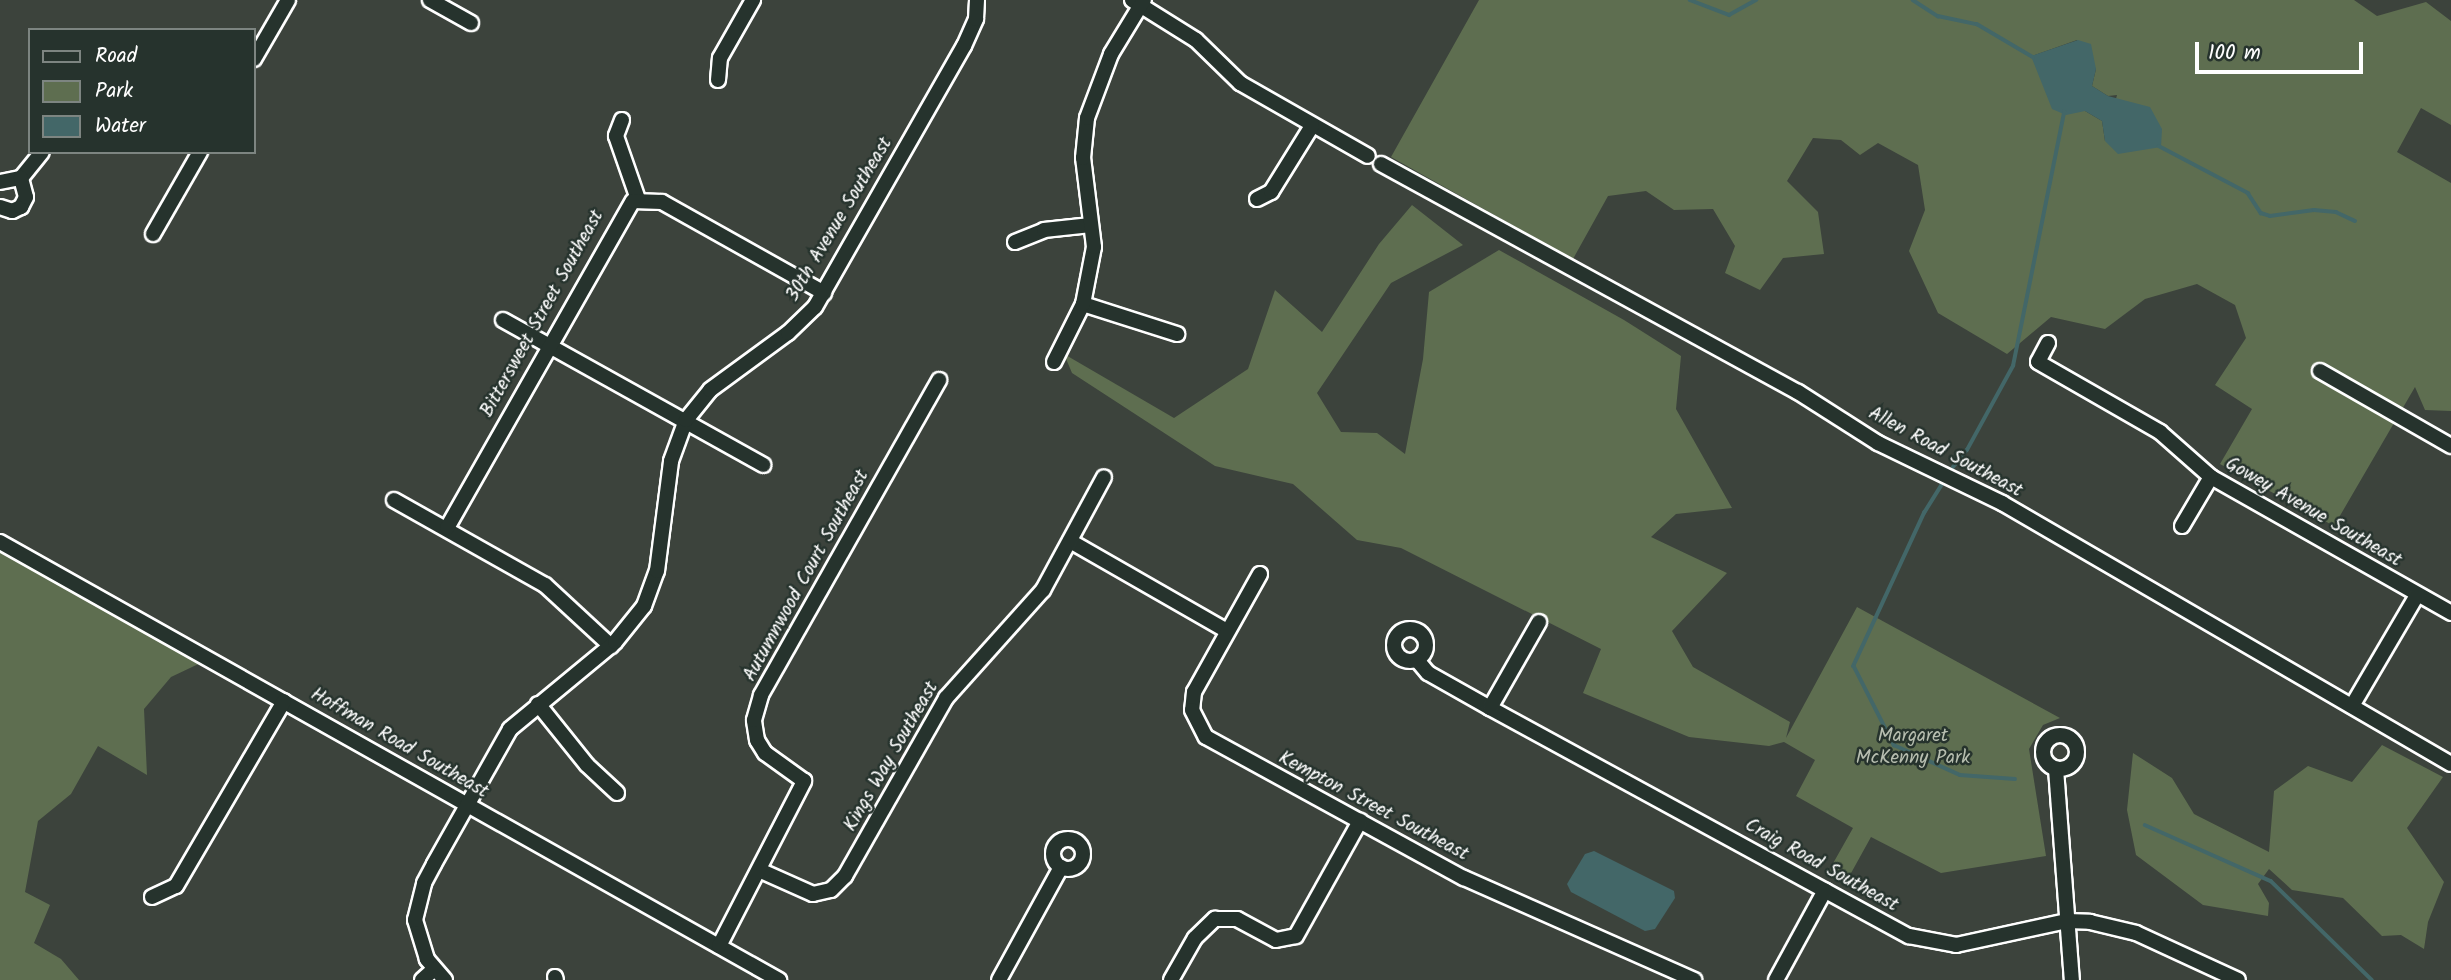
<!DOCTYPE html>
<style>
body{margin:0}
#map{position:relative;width:2451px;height:980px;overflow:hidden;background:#3c433c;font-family:Kalam,sans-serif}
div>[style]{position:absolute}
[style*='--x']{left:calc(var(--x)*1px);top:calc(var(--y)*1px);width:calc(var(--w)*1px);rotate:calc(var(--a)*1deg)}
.green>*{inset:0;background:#5e6e50}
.water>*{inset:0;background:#436768}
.stream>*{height:3.5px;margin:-1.75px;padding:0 1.75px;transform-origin:1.75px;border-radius:1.75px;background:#436768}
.roads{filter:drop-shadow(2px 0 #fff) drop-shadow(-2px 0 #fff) drop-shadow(0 2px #fff) drop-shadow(0 -2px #fff)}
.minor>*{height:14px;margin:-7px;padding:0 7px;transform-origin:7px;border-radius:7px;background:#26332d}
.minor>.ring{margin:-7px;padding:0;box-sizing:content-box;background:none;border:14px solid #26332d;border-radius:50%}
span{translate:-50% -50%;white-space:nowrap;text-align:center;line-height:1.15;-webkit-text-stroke:5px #26332d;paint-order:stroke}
.street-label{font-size:19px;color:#fff}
.park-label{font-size:19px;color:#b7beb0}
.legend{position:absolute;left:28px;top:28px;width:228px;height:126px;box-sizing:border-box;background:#26332d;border:2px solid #7d8581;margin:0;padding:9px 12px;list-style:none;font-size:21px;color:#fff}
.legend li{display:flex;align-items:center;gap:14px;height:35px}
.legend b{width:35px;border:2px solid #7d8581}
.scale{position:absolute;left:2195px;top:42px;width:168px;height:32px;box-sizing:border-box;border:4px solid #fff;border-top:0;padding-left:9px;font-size:21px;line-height:24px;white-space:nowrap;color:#fff;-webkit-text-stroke:5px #26332d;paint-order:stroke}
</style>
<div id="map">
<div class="green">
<i style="clip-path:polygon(evenodd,1479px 0,2354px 0,2377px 16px,2426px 2px,2451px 21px,2451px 125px,2421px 108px,2397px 152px,2451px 183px,2451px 411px,2425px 410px,2415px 387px,2334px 526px,2220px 464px,2252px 409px,2215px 385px,2246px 338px,2235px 305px,2197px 284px,2145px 299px,2105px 329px,2051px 317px,2007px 354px,1938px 313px,1909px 251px,1925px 210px,1918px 165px,1878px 143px,1860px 155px,1841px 140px,1813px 138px,1787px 181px,1818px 212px,1824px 254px,1783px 258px,1760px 290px,1725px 273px,1735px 246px,1713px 209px,1674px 210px,1646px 191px,1608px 196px,1573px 259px,1391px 157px,1479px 0,2077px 40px,2096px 69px,2092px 86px,2108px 96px,2117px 95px,2105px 141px,2102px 121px,2085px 111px,2053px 109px,2032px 56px,2077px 40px)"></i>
<i style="clip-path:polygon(1412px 205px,1463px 245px,1391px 283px,1317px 393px,1341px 432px,1377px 433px,1405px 454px,1423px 359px,1429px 292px,1499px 250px,1624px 320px,1681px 356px,1676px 409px,1732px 508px,1676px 514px,1651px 537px,1727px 573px,1672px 631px,1693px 667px,1790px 722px,1786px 738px,1857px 607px,2060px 718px,2043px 725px,2029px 749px,2046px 856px,1941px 873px,1871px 837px,1845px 884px,1827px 874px,1853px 828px,1796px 796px,1815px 760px,1784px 742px,1769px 746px,1689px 737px,1583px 693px,1601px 649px,1401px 548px,1357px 540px,1293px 484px,1215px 466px,1072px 373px,1064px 354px,1174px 418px,1248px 369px,1275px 290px,1322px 332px,1379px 244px)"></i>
<i style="clip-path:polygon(0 542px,209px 659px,171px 677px,144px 709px,147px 775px,98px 746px,71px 794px,38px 821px,25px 892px,50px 905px,34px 943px,61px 959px,79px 980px,0 980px)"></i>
<i style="clip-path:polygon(2382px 745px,2443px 777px,2407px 828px,2444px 882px,2428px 922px,2424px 949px,2401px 935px,2382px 936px,2343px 898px,2292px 890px,2269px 869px,2258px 884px,2269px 903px,2268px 916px,2203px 905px,2136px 855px,2127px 810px,2133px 753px,2172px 778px,2194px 814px,2269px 852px,2274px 791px,2308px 766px,2352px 782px)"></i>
</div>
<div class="water">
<i style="clip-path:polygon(2078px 40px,2091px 44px,2096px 69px,2092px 86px,2108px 96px,2150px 107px,2162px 129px,2161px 147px,2118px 154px,2105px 141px,2102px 121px,2085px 111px,2066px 115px,2052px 109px,2031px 56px)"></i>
<i style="clip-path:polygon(1594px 851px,1674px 891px,1675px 898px,1655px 929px,1645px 931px,1571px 892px,1567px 884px,1585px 854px)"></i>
</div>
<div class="stream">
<i style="--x:1690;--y:0;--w:42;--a:21"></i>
<i style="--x:1729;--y:15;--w:31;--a:-29"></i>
<i style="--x:1913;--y:0;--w:30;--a:33"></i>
<i style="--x:1938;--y:16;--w:40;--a:12"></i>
<i style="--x:1977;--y:24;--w:65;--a:30.5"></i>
<i style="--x:2159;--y:146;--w:101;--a:27.8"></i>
<i style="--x:2248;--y:193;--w:24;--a:57"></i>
<i style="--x:2261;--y:213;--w:9;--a:18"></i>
<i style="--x:2270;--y:216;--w:44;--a:-7.8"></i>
<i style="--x:2314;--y:210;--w:22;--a:5"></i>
<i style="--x:2336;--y:212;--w:21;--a:25"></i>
<i style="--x:1953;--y:467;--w:22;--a:-51"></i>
<i style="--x:1967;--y:450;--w:96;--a:-61.3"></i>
<i style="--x:2013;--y:366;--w:259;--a:-78.6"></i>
<i style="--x:1944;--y:482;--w:36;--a:122"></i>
<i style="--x:1925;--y:512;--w:170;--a:114.8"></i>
<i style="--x:1854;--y:666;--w:89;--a:63.1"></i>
<i style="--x:1894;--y:745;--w:72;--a:24.4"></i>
<i style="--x:1960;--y:775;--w:55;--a:4.2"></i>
<i style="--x:2145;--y:825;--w:138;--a:24"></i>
<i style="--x:2271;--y:881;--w:141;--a:44.4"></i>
</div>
<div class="roads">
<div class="minor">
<i style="--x:430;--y:0;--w:47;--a:29.3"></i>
<i style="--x:1132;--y:0;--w:75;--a:32"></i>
<i style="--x:1196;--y:40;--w:62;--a:44.3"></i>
<i style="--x:1240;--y:83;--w:147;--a:29.7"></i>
<i style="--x:254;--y:59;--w:68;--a:-60"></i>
<i style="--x:718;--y:80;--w:22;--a:-85"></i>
<i style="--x:720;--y:58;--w:67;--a:-60.4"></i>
<i style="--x:622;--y:120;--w:17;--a:111"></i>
<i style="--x:616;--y:136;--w:67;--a:70.8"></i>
<i style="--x:1381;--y:164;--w:475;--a:28.7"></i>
<i style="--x:1798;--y:392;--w:95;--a:32.5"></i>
<i style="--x:1878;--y:443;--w:138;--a:25.8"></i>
<i style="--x:2002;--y:503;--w:519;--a:30.17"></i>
<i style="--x:0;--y:182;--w:21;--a:-11"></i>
<i style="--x:21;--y:178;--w:33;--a:-51"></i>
<i style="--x:1257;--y:199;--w:16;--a:-27"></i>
<i style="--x:1271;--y:192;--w:78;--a:-58.2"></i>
<i style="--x:0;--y:207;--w:13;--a:18"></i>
<i style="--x:12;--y:211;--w:10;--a:-24"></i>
<i style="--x:21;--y:207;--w:11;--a:-63"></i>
<i style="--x:26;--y:197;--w:20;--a:-105"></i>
<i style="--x:153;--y:234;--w:95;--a:-60.2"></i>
<i style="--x:1015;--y:242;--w:31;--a:-22"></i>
<i style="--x:1044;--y:230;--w:47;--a:-6.1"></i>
<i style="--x:1083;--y:304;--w:99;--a:17.7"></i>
<i style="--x:503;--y:320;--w:298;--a:29.1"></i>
<i style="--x:2048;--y:343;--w:21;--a:118"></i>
<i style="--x:2038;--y:362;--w:141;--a:29.8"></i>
<i style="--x:2160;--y:432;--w:68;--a:41.4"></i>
<i style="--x:2211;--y:477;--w:276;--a:29.5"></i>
<i style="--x:1054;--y:362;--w:65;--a:-63.4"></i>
<i style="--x:1083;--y:304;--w:58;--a:-79.1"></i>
<i style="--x:1094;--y:247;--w:90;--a:-97"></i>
<i style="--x:1083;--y:158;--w:40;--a:-84.3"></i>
<i style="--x:1087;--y:118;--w:68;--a:-69.4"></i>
<i style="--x:1111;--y:54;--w:63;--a:-58.6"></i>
<i style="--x:2320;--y:371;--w:151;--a:29.8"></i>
<i style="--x:394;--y:500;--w:173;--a:29.4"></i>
<i style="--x:545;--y:585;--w:90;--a:42.7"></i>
<i style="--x:2182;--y:526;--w:57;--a:-59.4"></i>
<i style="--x:447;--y:528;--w:376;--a:-60.4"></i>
<i style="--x:633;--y:201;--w:29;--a:2"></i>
<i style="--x:662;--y:202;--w:186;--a:29.3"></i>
<i style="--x:1070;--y:541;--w:181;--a:29.8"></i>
<i style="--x:0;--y:542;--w:894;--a:29.35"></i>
<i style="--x:1260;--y:574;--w:135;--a:119.2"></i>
<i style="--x:1194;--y:692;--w:18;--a:96"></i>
<i style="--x:1192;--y:710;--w:30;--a:63"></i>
<i style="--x:1206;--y:737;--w:294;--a:28.7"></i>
<i style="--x:1464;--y:878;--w:252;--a:23.9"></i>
<i class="ring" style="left:1394px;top:629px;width:18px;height:18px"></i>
<i style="--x:1417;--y:660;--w:17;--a:50"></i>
<i style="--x:1428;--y:673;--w:71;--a:29.4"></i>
<i style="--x:1490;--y:708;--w:477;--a:28.6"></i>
<i style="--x:1909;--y:936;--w:48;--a:10.8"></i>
<i style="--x:1956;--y:945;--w:114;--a:-12.2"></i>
<i style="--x:2067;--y:921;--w:23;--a:2"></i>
<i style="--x:2090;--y:922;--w:47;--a:13.4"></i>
<i style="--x:2136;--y:933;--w:112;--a:24.7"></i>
<i style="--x:538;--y:704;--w:78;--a:51.2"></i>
<i style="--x:587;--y:765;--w:41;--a:43"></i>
<i style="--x:2352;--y:706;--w:129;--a:-59.6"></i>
<i style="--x:1490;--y:708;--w:99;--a:-60.3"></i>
<i class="ring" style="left:2043px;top:735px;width:20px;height:20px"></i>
<i style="--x:2056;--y:769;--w:212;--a:85.7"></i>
<i class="ring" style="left:1053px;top:839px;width:16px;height:16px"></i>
<i style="--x:759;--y:870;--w:59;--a:24"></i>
<i style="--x:813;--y:894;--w:18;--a:-13"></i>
<i style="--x:831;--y:890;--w:20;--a:-45"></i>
<i style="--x:845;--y:876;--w:205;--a:-60.4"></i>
<i style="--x:946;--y:698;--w:145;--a:-48.1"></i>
<i style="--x:1043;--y:590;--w:128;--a:-61.6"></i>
<i style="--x:152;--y:897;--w:26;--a:-25"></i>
<i style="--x:176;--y:886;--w:214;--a:-59.7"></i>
<i style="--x:719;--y:946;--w:186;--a:-62.7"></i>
<i style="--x:804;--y:781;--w:48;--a:-144.3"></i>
<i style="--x:765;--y:753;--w:15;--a:-122"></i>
<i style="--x:757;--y:740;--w:20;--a:-99"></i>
<i style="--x:754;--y:720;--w:26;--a:-74"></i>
<i style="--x:761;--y:695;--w:362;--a:-60.5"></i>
<i style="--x:555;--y:977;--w:3;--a:72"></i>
<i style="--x:422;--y:980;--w:15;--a:-42"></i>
<i style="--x:445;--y:980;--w:28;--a:-131"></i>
<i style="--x:427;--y:959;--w:41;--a:-107.1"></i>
<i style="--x:415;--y:920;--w:38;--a:-76"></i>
<i style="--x:424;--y:883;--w:21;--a:-62"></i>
<i style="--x:434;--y:864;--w:155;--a:-60.6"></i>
<i style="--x:510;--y:729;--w:136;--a:-39.6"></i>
<i style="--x:615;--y:642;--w:46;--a:-51.1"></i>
<i style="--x:644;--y:606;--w:37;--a:-70"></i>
<i style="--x:657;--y:571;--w:111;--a:-82.7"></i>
<i style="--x:671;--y:461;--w:44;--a:-69.9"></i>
<i style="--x:686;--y:420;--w:38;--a:-51"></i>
<i style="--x:710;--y:390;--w:97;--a:-36.2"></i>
<i style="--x:788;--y:333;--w:37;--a:-44"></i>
<i style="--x:815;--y:307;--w:301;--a:-60.3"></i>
<i style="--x:964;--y:46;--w:30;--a:-66"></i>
<i style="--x:976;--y:19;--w:19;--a:-87"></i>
<i style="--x:999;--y:980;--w:129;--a:-61.2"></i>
<i style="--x:1171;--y:980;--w:48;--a:-60.3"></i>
<i style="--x:1195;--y:938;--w:28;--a:-44"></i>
<i style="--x:1215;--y:919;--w:22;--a:0"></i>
<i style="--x:1237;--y:919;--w:44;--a:28.3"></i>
<i style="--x:1276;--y:940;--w:20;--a:-11"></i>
<i style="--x:1296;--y:936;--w:132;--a:-60.9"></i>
<i style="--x:1776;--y:980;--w:102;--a:-61.4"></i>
</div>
</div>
<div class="street-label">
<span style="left:840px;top:220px;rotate:-59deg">30th Avenue Southeast</span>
<span style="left:543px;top:314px;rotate:-61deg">Bittersweet Street Southeast</span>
<span style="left:1945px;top:453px;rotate:28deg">Allen Road Southeast</span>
<span style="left:2313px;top:513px;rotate:30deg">Gowey Avenue Southeast</span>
<span style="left:807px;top:576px;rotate:-61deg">Autumnwood Court Southeast</span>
<span style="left:399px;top:744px;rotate:30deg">Hoffman Road Southeast</span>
<span style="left:892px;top:757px;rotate:-60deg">Kings Way Southeast</span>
<span style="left:1373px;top:807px;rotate:28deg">Kempton Street Southeast</span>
<span style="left:1821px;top:866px;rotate:29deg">Craig Road Southeast</span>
</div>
<div class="park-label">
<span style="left:1913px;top:748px">Margaret<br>McKenny Park</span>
</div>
<ul class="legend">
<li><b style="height:9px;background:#26332d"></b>Road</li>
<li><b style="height:19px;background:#5e6e50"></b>Park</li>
<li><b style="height:19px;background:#436768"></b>Water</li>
</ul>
<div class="scale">100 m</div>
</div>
